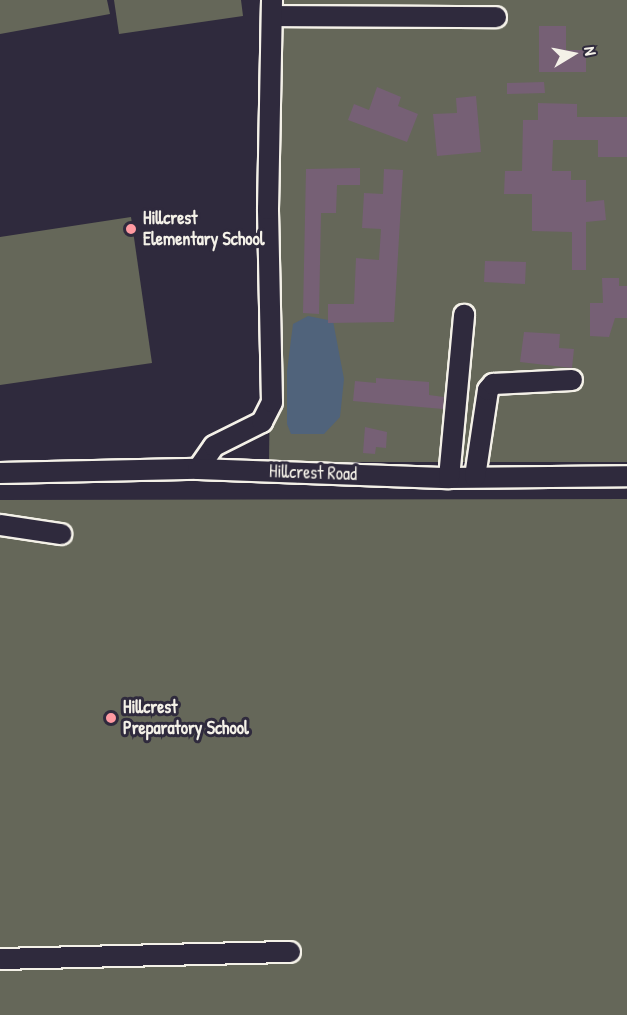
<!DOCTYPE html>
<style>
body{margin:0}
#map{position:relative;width:627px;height:1015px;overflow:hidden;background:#2f2a3d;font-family:"Patrick Hand",sans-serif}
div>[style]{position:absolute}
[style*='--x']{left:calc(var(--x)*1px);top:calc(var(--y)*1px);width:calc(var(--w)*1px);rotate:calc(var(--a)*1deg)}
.green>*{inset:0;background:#656759}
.water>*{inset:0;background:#50637b}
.building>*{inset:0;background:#766075}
.roads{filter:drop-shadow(2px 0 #f4f1e8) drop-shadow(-2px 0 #f4f1e8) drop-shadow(0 2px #f4f1e8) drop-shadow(0 -2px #f4f1e8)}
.minor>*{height:20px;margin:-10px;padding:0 10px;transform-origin:10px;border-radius:10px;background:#2f2a3d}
.dots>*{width:16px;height:16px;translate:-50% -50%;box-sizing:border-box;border:3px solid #2f2a3d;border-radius:50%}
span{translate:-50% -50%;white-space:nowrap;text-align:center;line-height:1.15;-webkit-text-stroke:6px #2f2a3d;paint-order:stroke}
.poi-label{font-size:18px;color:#f4f1e8;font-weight:700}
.left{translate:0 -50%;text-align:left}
.street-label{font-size:18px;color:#f4f1e8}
.north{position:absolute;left:543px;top:24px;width:60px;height:60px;-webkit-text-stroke:4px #2f2a3d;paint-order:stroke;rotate:80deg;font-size:16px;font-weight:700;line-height:24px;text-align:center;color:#f4f1e8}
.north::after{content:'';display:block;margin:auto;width:21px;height:27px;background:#f4f1e8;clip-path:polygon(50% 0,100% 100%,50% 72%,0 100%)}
</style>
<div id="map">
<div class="green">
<i style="clip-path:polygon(0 0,107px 0,110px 14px,0 34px)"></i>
<i style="clip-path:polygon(114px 0,241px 0,243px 16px,119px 34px)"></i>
<i style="clip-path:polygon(275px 0,627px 0,627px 462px,269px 462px)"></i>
<i style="clip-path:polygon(131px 217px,152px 363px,0 385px,0 237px)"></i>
<i style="clip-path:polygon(627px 499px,627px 1015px,0 1015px,0 500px)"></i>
</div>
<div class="water">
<i style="clip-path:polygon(308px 316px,333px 321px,344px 379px,340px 417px,324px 434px,291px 434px,287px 424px,287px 371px,293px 324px)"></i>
</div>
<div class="building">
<i style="clip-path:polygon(539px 26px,566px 26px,566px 50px,586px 50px,586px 72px,539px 72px)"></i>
<i style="clip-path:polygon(544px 82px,545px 93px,507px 94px,507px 83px)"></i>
<i style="clip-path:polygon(377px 87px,401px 97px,398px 106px,418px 114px,407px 142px,348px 120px,354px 104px,369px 110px)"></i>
<i style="clip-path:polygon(476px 96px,481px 152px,437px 156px,433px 114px,457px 113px,456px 98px)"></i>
<i style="clip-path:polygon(538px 103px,577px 104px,577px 117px,627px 117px,627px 157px,598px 157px,598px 140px,553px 140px,552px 171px,571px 171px,571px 180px,586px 180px,586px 202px,604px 200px,606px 220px,586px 222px,586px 270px,572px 270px,572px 232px,532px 231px,532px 194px,504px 194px,505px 171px,522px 171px,523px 120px,538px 120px)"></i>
<i style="clip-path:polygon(360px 168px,360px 185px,337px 185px,336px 213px,321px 213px,319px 314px,303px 313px,306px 169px)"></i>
<i style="clip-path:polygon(384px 169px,403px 170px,394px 322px,328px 323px,328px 304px,354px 304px,356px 258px,379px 260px,381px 229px,362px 228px,364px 193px,383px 194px)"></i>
<i style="clip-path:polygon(485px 261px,526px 262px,525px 284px,484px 282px)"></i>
<i style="clip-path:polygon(602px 278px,619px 278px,619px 286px,627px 286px,627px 318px,615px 318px,609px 337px,590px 336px,590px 303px,603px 303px)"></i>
<i style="clip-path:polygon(524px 332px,560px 334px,559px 348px,574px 349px,572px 368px,520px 362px)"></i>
<i style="clip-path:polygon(376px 378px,429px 382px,429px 395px,444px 397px,443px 409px,353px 401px,355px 381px,376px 383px)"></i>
<i style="clip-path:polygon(365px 427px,387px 432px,386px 448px,376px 447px,375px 454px,363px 453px)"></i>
</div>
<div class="roads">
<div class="minor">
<i style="--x:272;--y:16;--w:224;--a:0.3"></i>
<i style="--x:198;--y:469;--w:28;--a:-55"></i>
<i style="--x:214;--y:446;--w:54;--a:-26.6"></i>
<i style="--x:262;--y:422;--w:22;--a:-63"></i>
<i style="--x:272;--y:402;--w:193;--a:-91.2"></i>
<i style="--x:268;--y:209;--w:209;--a:-88.9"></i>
<i style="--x:0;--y:473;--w:198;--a:-1.2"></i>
<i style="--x:198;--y:469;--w:251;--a:2.1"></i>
<i style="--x:449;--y:478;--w:178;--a:-0.6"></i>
<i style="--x:475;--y:477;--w:88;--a:-81.5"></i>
<i style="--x:488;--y:390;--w:8;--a:-50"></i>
<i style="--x:493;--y:384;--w:79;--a:-2.9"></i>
<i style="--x:449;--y:478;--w:164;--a:-84.7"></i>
<i style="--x:0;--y:525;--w:62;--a:8.4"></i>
<i style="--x:0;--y:959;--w:290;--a:-1.4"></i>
</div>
</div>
<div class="dots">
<i style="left:131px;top:229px;background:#ff9aa2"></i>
<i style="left:111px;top:718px;background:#ff9aa2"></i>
</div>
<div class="poi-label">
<span class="left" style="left:143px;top:229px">Hillcrest<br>Elementary School</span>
<span class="left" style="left:123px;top:718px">Hillcrest<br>Preparatory School</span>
</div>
<div class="street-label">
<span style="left:313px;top:473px;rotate:2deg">Hillcrest Road</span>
</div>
<div class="north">N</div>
</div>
